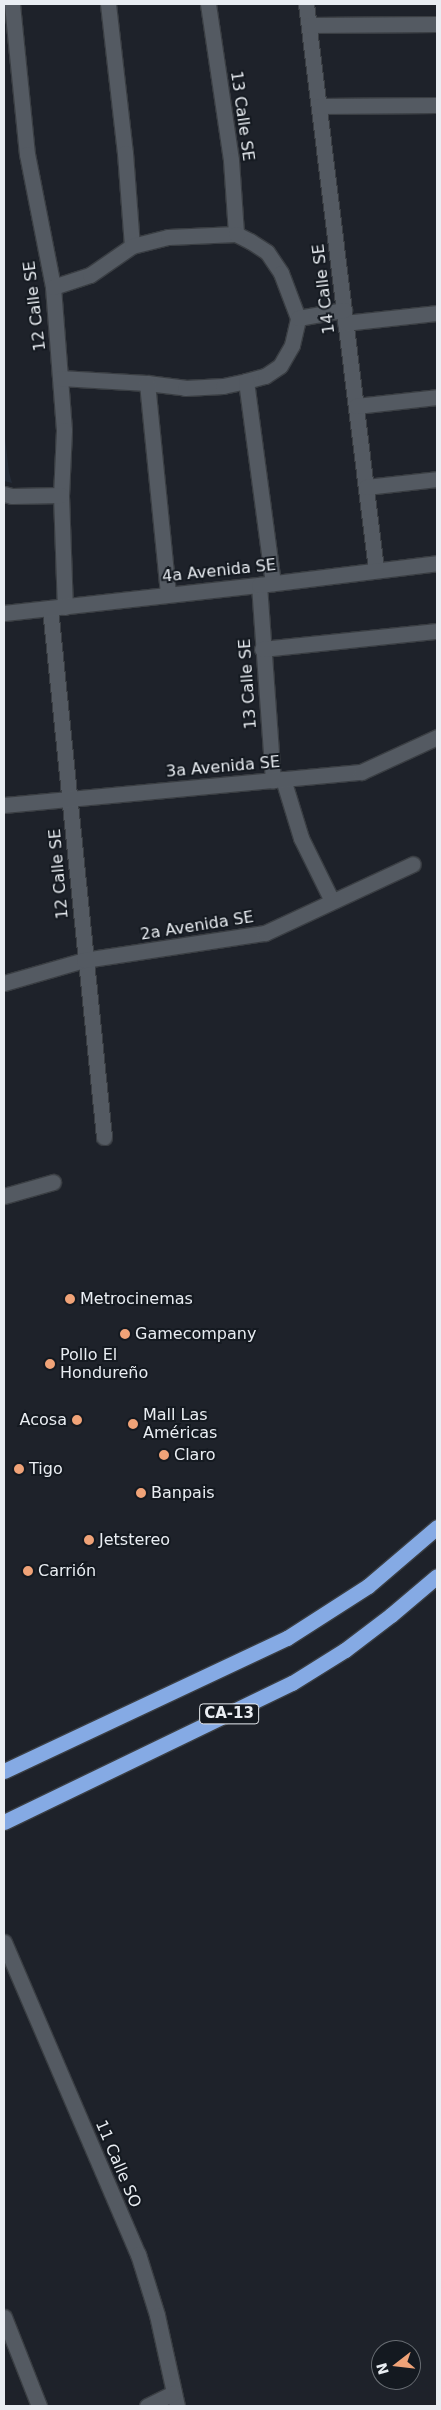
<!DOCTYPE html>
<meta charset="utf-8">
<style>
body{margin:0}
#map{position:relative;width:441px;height:2410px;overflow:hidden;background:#1e222a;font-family:"DejaVu Sans",sans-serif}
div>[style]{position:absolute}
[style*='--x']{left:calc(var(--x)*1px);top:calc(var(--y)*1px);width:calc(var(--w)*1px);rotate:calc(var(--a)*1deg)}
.built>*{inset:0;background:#242c38}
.roads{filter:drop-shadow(1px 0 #3a3e43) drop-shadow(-1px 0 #3a3e43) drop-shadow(0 1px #3a3e43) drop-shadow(0 -1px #3a3e43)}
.street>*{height:15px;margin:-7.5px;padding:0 7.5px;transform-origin:7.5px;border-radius:7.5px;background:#545a62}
.highway>*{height:15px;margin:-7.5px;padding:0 7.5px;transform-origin:7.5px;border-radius:7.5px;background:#85aae4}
.dots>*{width:14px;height:14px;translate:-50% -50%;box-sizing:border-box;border:2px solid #141920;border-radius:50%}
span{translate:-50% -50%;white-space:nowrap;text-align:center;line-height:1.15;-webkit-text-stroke:4px #141920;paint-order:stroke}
.shield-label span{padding:1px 4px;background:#141920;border:1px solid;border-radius:4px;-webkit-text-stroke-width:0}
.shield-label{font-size:15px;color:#e9edf2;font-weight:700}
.street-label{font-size:16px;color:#e9edf2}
.poi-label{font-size:16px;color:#e9edf2}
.left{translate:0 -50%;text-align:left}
.right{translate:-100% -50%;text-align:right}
.frame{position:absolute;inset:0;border:5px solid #e9edf2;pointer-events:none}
.north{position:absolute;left:371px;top:2340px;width:50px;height:50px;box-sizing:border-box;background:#141920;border:1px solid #696e74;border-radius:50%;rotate:254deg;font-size:14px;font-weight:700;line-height:20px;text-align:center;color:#e9edf2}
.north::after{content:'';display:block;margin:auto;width:18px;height:22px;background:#f0a378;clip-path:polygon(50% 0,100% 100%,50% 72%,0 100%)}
</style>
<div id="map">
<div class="built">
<i style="clip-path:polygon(4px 429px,9px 472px,12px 483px,4px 481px)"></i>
</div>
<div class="roads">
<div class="street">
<i style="--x:12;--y:4;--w:151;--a:84.3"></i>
<i style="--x:27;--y:154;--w:136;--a:78.9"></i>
<i style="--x:53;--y:287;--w:143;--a:85.6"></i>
<i style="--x:64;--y:430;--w:65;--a:92.6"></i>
<i style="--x:61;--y:495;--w:112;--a:88"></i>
<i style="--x:108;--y:4;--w:150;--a:83.5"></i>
<i style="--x:125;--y:153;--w:93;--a:85.7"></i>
<i style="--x:208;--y:4;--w:158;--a:81.6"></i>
<i style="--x:231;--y:160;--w:74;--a:86.1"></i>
<i style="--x:306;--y:4;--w:569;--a:82.94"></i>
<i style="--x:309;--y:25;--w:128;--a:-0.4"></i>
<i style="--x:319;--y:106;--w:118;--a:-0.5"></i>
<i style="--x:53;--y:287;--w:39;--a:-18"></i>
<i style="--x:90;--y:275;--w:51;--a:-34.6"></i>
<i style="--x:132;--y:246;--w:37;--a:-14"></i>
<i style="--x:168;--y:237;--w:68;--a:-2.5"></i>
<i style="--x:236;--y:234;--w:16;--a:27"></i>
<i style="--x:250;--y:241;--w:20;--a:33"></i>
<i style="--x:267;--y:252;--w:25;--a:56"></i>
<i style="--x:281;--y:273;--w:48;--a:69.3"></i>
<i style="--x:345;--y:323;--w:93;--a:-6.2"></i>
<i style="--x:60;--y:378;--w:87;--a:3.3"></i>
<i style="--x:147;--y:383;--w:38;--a:7"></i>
<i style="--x:185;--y:388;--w:38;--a:-3"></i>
<i style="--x:223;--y:386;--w:24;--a:-12"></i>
<i style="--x:246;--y:381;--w:20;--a:-15"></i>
<i style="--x:265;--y:376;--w:18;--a:-34"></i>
<i style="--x:280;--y:366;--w:24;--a:-60"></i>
<i style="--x:292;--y:345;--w:28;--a:-77"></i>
<i style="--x:298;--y:318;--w:47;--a:-9.9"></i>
<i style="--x:246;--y:381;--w:204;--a:82.4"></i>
<i style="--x:147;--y:383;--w:212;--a:84.3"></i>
<i style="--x:356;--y:406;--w:81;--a:-6.3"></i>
<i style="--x:366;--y:487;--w:71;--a:-6.4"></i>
<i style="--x:4;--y:494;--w:8;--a:14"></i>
<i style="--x:12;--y:496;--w:49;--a:-1.2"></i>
<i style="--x:259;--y:585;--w:196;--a:85.9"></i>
<i style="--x:50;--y:608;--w:532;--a:84.17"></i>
<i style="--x:4;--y:613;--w:257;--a:-6.3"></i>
<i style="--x:259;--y:585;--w:179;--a:-7"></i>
<i style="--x:262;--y:649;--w:176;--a:-5.9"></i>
<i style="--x:283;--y:779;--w:62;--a:73"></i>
<i style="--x:301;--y:838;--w:70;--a:63.8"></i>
<i style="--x:4;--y:805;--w:359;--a:-5.3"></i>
<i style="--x:361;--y:772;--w:84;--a:-24.7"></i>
<i style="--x:4;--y:983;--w:83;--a:-16"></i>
<i style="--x:84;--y:960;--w:183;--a:-8.5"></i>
<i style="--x:265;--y:933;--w:163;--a:-25"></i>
<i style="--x:4;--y:1196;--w:51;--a:-15.9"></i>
<i style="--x:4;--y:1942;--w:340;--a:66.8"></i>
<i style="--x:138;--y:2254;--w:64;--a:72.7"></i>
<i style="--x:157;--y:2315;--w:93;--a:77.6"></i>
<i style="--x:4;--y:2317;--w:96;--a:68.5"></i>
<i style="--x:147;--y:2406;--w:30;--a:-26"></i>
</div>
<div class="highway">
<i style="--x:4;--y:1771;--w:313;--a:-25.2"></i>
<i style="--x:287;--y:1638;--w:96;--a:-32.7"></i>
<i style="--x:368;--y:1586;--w:91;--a:-40.5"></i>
<i style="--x:4;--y:1822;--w:320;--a:-25.8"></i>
<i style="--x:292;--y:1683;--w:62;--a:-31.9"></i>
<i style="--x:345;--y:1650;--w:58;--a:-37.3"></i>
<i style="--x:391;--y:1615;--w:60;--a:-40.3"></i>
</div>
</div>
<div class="dots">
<i style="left:70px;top:1299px;background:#f0a378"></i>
<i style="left:125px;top:1334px;background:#f0a378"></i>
<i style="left:50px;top:1364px;background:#f0a378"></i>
<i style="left:77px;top:1420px;background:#f0a378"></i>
<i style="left:133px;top:1424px;background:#f0a378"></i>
<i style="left:164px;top:1455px;background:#f0a378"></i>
<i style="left:19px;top:1469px;background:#f0a378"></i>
<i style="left:141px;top:1493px;background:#f0a378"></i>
<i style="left:89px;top:1540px;background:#f0a378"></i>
<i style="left:28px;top:1571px;background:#f0a378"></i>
</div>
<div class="shield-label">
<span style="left:229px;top:1714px">CA-13</span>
</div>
<div class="street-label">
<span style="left:242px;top:116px;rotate:82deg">13 Calle SE</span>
<span style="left:324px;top:289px;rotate:-97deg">14 Calle SE</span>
<span style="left:35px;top:306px;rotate:-97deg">12 Calle SE</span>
<span style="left:219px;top:571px;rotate:-6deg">4a Avenida SE</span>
<span style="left:248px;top:684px;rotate:-94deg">13 Calle SE</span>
<span style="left:223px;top:767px;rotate:-5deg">3a Avenida SE</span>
<span style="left:59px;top:874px;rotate:-95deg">12 Calle SE</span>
<span style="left:197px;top:926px;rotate:-9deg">2a Avenida SE</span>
<span style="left:118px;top:2164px;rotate:67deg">11 Calle SO</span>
</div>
<div class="poi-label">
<span class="left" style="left:80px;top:1299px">Metrocinemas</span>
<span class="left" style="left:135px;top:1334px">Gamecompany</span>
<span class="left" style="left:60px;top:1364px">Pollo El<br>Hondureño</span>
<span class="left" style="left:143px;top:1424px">Mall Las<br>Américas</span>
<span class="right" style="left:67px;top:1420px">Acosa</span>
<span class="left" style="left:174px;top:1455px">Claro</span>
<span class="left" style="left:29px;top:1469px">Tigo</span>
<span class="left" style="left:151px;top:1493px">Banpais</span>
<span class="left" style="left:99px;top:1540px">Jetstereo</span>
<span class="left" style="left:38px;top:1571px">Carrión</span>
</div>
<div class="frame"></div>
<div class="north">N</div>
</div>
